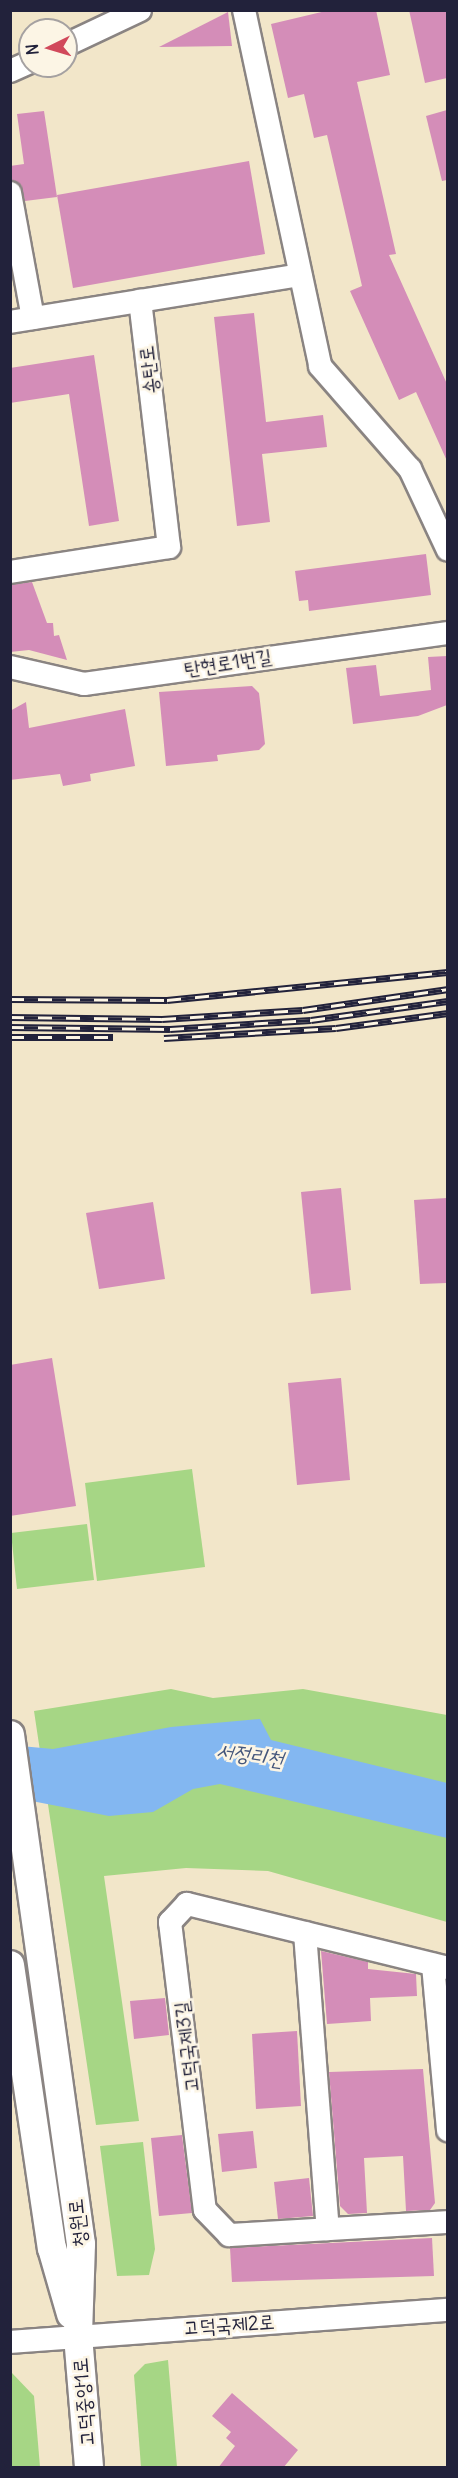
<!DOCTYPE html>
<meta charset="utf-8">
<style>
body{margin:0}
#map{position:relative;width:458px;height:2478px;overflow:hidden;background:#f2e6c9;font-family:Delius,"Poor Story",sans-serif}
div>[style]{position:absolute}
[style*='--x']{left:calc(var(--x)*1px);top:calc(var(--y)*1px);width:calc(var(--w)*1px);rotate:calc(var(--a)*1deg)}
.green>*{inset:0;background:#a6d685}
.water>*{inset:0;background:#83b7f1}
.building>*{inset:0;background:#d48db8}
.roads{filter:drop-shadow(2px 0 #8a8482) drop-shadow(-2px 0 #8a8482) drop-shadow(0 2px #8a8482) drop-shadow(0 -2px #8a8482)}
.minor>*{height:22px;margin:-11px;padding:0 11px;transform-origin:11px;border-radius:11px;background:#fff}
.major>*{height:28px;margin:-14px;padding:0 14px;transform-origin:14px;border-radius:14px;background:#fff}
.rail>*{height:7px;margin-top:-3.5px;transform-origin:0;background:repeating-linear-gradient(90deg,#fcf5e5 0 14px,#22223b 0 28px);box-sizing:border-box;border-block:2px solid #22223b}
span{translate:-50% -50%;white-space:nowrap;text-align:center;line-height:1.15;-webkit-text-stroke:5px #fcf5e5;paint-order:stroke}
.street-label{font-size:20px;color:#22223b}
.water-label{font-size:21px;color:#44567b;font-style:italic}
.frame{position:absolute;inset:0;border:12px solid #22223b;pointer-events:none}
.north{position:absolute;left:18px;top:18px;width:60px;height:60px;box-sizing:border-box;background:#fcf5e5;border:2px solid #a5a1a1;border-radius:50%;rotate:265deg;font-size:16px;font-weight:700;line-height:24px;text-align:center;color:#22223b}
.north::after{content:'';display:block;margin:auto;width:21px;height:27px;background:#d1495b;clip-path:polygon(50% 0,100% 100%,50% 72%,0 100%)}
</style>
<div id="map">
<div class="green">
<i style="clip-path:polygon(192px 1469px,205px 1567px,97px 1581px,85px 1483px)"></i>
<i style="clip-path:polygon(87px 1524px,94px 1580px,17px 1589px,11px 1533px)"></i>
<i style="clip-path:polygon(171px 1689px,213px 1698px,303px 1689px,447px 1715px,447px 1922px,268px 1871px,186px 1868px,104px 1876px,139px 2121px,96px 2125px,34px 1711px)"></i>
<i style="clip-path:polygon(143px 2142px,155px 2249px,149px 2275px,117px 2276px,100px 2146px)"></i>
<i style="clip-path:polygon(168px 2360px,177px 2467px,141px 2467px,134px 2375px,145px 2364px)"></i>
<i style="clip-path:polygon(11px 2372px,34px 2396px,40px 2467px,11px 2467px)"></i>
</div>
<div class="water">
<i style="clip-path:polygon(260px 1719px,271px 1740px,447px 1783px,447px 1838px,220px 1784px,193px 1789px,153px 1812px,109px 1816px,11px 1797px,10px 1745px,53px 1749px,171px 1727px)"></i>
</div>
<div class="building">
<i style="clip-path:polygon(330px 10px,376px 10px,390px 75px,357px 82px,396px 254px,389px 255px,447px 384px,447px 461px,416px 392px,399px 400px,350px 291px,362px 286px,327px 135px,314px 138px,304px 94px,288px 98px,271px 24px)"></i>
<i style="clip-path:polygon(409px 10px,447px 10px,447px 78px,425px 83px)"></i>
<i style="clip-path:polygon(228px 12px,232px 46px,159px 47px)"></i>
<i style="clip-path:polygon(447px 110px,447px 180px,442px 181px,426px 116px)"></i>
<i style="clip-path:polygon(44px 111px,57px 197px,25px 201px,21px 185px,10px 180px,10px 166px,24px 164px,17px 114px)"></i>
<i style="clip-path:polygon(249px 161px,265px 254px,73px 288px,57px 195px)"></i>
<i style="clip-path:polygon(254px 313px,266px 422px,323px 415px,327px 447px,262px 454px,270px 522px,237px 526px,214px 317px)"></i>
<i style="clip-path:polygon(94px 355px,119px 521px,89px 526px,69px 394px,10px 403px,10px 368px)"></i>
<i style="clip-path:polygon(426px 554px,431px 595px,309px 611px,308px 600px,299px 601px,295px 571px)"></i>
<i style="clip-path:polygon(32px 582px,47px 623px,53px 623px,54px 636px,59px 635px,67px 660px,29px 650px,10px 652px,10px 585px)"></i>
<i style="clip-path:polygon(447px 656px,447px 705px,418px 716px,353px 724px,346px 668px,376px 665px,380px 696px,431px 690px,428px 657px)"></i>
<i style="clip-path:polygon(252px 686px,259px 693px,265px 744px,259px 750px,217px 755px,218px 761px,166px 766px,159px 692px)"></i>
<i style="clip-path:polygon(26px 702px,29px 728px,125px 709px,135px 766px,90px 774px,91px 781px,63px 786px,60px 774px,10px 780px,10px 711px)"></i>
<i style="clip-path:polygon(341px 1188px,351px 1290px,311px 1294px,301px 1192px)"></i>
<i style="clip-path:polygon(447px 1198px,447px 1283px,420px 1284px,414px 1200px)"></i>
<i style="clip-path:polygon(153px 1202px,165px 1279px,99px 1289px,86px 1213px)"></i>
<i style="clip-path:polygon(52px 1358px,76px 1506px,10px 1516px,10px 1365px)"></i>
<i style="clip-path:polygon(341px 1378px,350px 1480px,297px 1485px,288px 1383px)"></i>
<i style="clip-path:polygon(321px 1951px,368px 1962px,368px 1969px,416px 1974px,417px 1996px,370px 1998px,371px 2021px,327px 2024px)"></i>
<i style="clip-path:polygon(165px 1998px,169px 2035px,134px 2039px,130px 2001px)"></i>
<i style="clip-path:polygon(297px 2031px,301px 2106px,256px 2109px,252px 2034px)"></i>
<i style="clip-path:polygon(423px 2069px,435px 2203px,430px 2210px,406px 2211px,403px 2156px,364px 2158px,367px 2213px,348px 2214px,340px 2206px,329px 2072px)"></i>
<i style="clip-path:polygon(253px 2131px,257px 2168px,222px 2172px,218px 2134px)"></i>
<i style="clip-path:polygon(182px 2135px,192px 2213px,159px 2216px,151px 2138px)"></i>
<i style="clip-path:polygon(309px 2178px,313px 2216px,278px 2219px,274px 2182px)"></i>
<i style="clip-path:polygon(432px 2238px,434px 2276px,232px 2282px,230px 2248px)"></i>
<i style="clip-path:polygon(232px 2393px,298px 2450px,283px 2468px,218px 2468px,235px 2446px,226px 2438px,231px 2432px,212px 2416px)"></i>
</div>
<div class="roads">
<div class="minor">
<i style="--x:244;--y:10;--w:364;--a:77.9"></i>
<i style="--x:320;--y:366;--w:137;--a:48.9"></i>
<i style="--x:410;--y:469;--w:89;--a:64.9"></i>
<i style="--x:66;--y:45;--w:82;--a:-25.3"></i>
<i style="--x:10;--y:71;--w:22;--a:-24"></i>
<i style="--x:10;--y:193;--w:127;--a:79.6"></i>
<i style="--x:10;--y:322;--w:294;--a:-9.2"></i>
<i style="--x:10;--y:572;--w:161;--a:-8.9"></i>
<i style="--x:169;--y:547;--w:248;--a:-96.7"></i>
<i style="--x:10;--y:667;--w:76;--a:12.9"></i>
<i style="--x:84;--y:684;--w:368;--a:-8"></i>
<i style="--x:305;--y:1933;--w:297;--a:85.6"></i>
<i style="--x:433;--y:1965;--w:166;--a:84.8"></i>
<i style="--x:448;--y:1968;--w:269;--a:-166.2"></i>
<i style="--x:187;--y:1904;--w:25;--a:133"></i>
<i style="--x:170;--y:1922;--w:290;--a:83.1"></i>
<i style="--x:205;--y:2210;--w:35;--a:46"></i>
<i style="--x:229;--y:2235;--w:219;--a:-3.4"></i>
<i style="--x:10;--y:2342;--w:439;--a:-4.2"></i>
</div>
<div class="major">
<i style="--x:10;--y:1735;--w:514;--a:82.06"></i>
<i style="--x:81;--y:2244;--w:92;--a:91.9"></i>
<i style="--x:78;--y:2336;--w:132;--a:85.2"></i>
<i style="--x:10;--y:1965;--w:286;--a:81.6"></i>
<i style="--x:52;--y:2248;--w:69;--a:73.9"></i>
</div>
</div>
<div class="rail">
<i style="--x:10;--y:999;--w:157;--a:0.4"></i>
<i style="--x:167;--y:1000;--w:282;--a:-5.7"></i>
<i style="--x:10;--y:1017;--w:152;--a:0.8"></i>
<i style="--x:162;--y:1019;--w:141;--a:-3.7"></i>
<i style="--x:303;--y:1010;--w:147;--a:-8.2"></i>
<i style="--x:10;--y:1027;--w:160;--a:0.7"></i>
<i style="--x:170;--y:1029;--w:141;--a:-3.7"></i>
<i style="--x:311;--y:1020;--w:138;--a:-7.9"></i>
<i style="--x:10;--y:1037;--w:103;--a:0"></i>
<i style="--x:164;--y:1038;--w:172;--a:-3.3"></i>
<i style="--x:336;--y:1028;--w:113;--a:-7.6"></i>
</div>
<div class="street-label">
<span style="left:148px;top:370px;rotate:-97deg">송탄로</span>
<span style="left:228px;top:662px;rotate:-9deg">탄현로1번길</span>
<span style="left:186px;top:2047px;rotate:-97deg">고덕국제3길</span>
<span style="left:77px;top:2223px;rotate:-96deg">청원로</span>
<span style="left:229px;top:2324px;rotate:-4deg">고덕국제2로</span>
<span style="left:83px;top:2402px;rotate:-95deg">고덕중앙1로</span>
</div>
<div class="water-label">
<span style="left:250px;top:1755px;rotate:8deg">서정리천</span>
</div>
<div class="frame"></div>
<div class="north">N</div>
</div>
